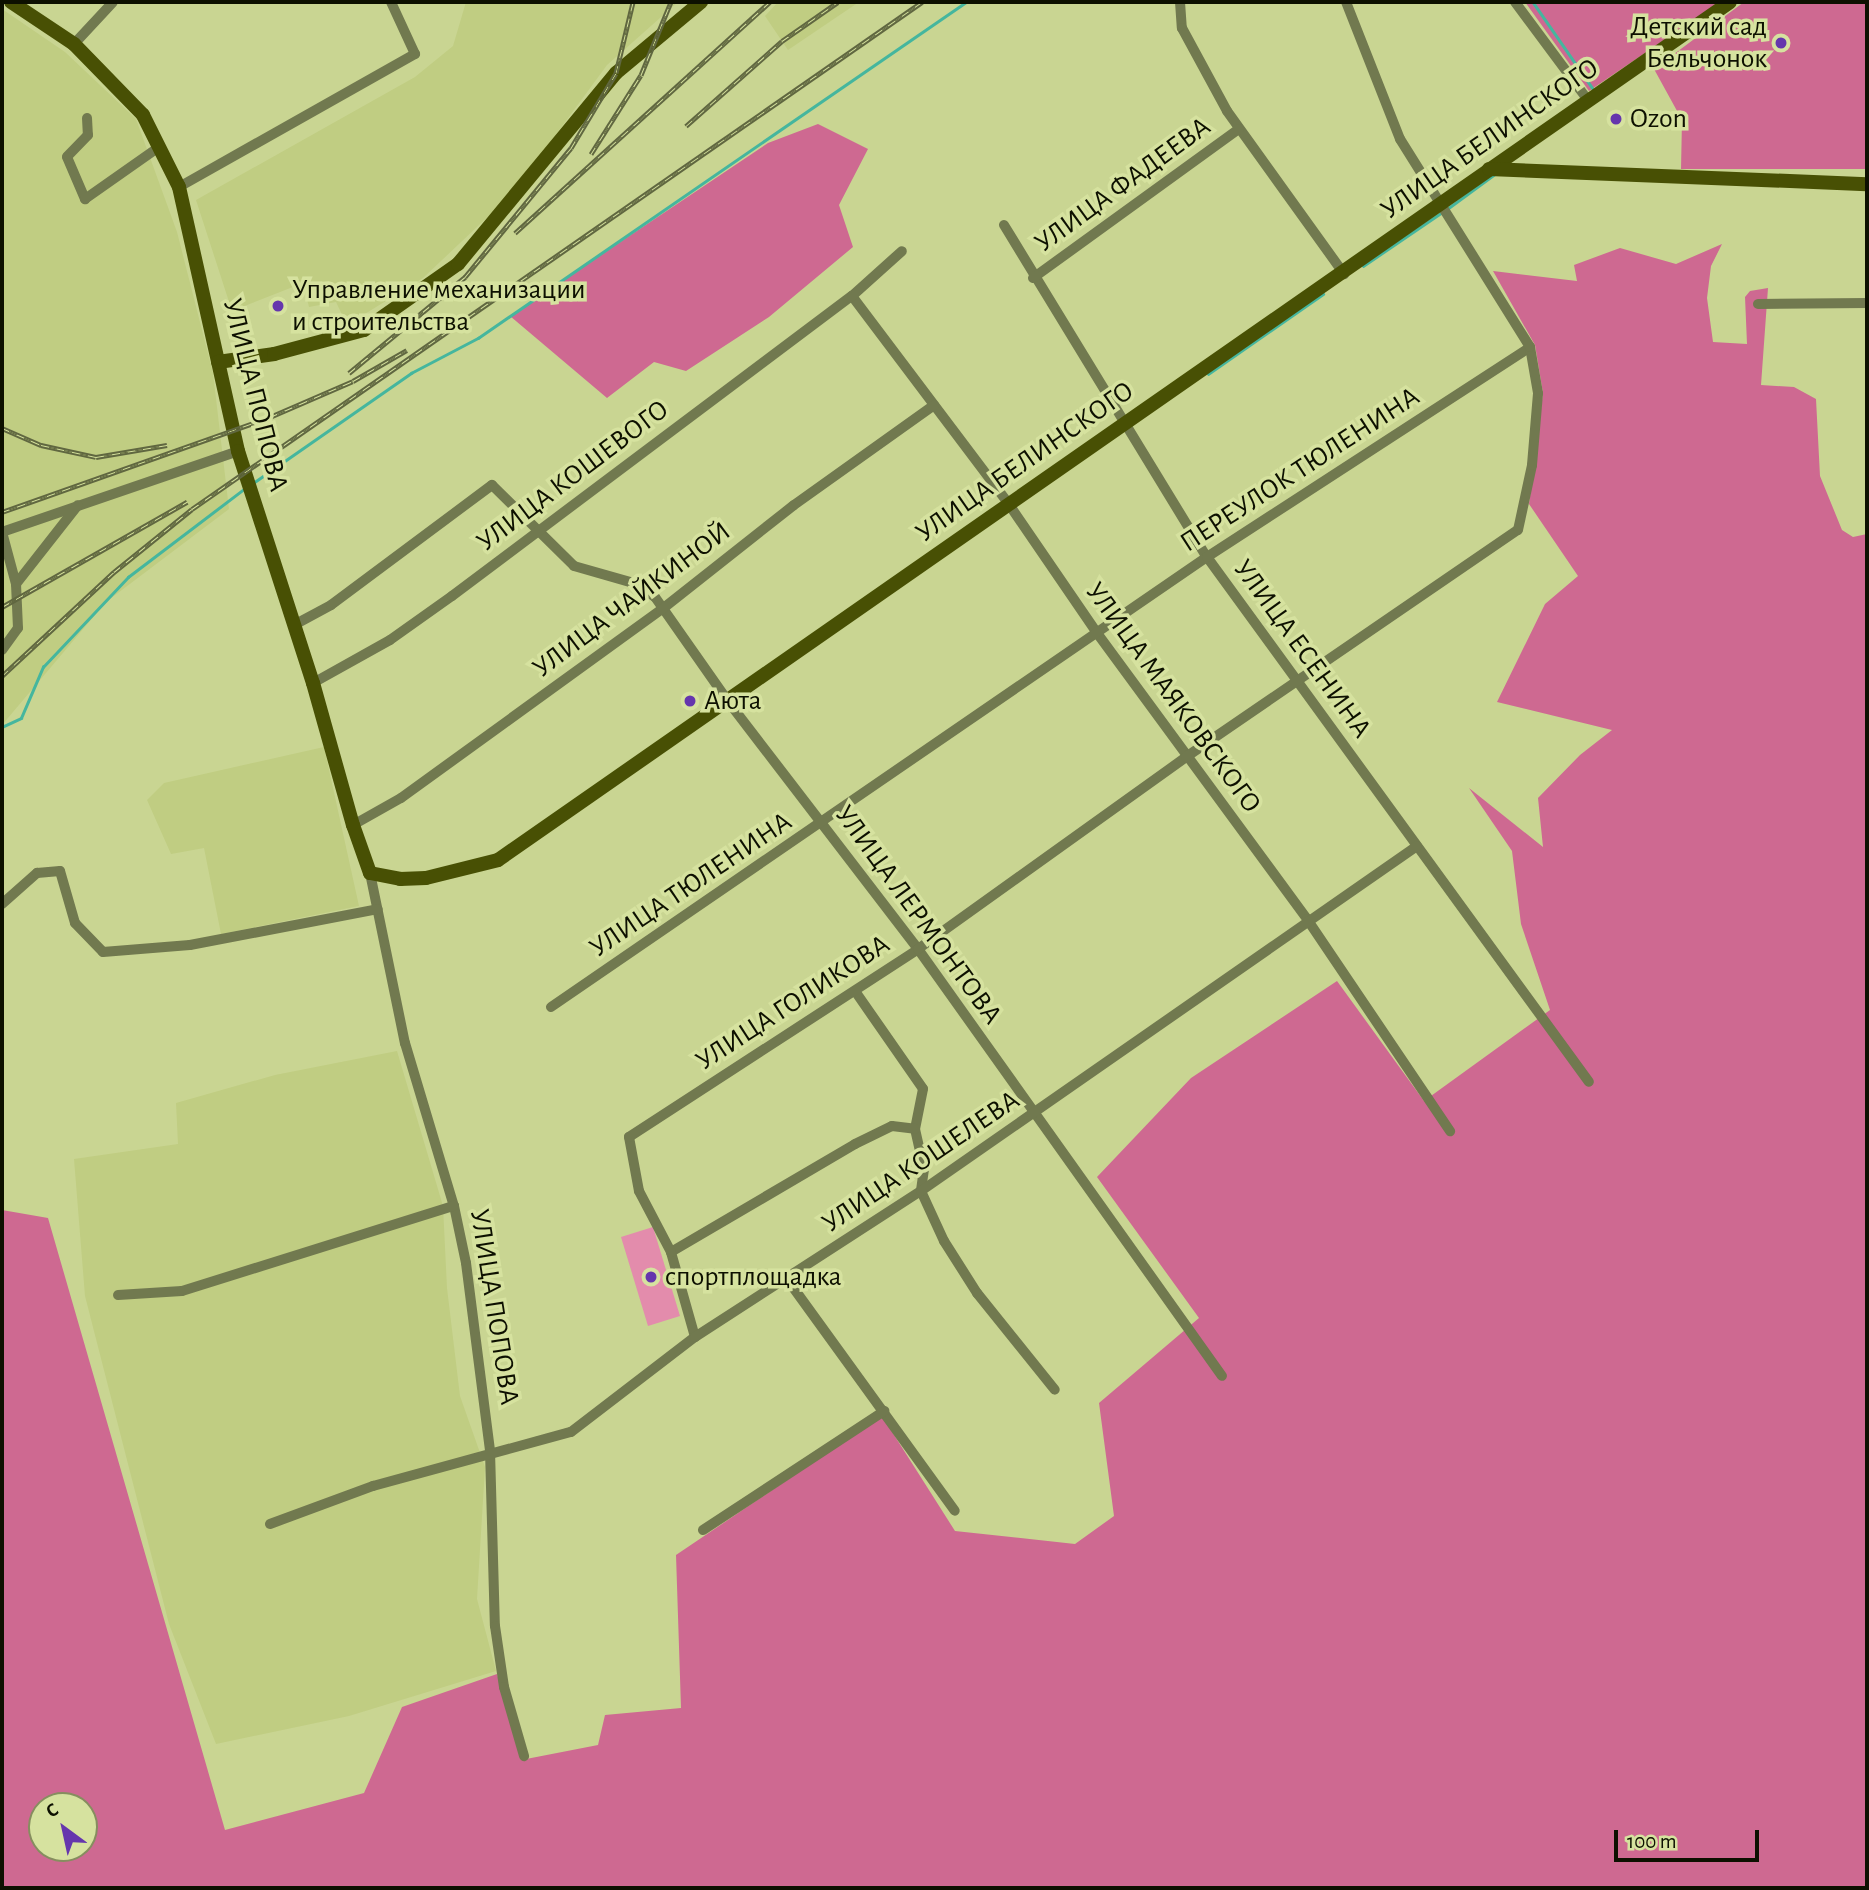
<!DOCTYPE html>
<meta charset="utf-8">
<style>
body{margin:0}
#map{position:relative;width:1869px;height:1890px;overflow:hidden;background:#c9d592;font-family:"Alegreya Sans",sans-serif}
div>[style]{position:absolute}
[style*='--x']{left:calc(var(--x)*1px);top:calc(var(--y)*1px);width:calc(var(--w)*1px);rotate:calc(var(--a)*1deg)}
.built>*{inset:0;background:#c0cd82}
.green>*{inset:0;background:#e38cac}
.forest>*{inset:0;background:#ce6991}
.stream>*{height:2.5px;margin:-1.25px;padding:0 1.25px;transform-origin:1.25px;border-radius:1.25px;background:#45b69e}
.street>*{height:10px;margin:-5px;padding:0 5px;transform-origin:5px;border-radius:5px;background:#71794f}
.secondary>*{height:14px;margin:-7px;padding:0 7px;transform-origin:7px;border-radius:7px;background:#485004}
.rail>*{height:5px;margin-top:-2.5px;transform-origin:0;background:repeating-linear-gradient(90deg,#d6e29f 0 8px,#606740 0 16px);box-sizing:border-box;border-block:2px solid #606740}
.dots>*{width:19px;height:19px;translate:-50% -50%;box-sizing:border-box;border:4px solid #d6e29f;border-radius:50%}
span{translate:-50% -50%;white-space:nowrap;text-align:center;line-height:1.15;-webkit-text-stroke:7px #d6e29f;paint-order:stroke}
.poi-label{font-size:28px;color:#0d1000}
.right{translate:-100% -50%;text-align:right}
.left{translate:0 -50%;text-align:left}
.street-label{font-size:28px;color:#0d1000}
.frame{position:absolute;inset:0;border:4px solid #0d1000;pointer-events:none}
.north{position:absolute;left:28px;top:1792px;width:70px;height:70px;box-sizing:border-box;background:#d6e29f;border:2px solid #868e5f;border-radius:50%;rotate:327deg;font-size:19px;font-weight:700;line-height:28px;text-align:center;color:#0d1000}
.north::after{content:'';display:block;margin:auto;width:24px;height:32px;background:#6536ad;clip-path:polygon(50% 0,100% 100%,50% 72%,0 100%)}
.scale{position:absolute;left:1614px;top:1830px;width:145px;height:32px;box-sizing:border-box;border:4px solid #0d1000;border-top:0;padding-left:9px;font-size:21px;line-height:24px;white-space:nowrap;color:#0d1000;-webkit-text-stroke:5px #d6e29f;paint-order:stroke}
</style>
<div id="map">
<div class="built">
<i style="clip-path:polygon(466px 2px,678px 2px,607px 65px,513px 193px,423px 278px,347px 325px,336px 302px,309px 307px,303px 283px,232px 311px,196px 200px,415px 77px,453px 46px)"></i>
<i style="clip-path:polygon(778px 2px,859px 2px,788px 50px,765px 16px)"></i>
<i style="clip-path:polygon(2px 9px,65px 52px,136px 119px,177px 232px,213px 373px,229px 509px,106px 602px,2px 725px)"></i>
<i style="clip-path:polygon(324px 747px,359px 906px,221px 934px,204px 848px,171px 854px,147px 800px,164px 783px)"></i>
<i style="clip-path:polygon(397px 1051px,443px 1206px,447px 1288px,460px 1396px,485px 1467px,477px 1599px,496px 1671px,349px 1716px,216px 1744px,169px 1624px,85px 1296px,74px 1159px,178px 1144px,176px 1103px,275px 1075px)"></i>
</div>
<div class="green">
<i style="clip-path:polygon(653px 1227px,680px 1316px,648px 1326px,621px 1237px)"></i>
</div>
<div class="forest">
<i style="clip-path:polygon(1525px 2px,1720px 2px,1589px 91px)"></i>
<i style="clip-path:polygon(1744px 2px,1867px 2px,1867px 169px,1681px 169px,1682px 120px,1654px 69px)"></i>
<i style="clip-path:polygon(818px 124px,868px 149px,839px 205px,853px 247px,769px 317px,686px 371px,654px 362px,607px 398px,510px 316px,768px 143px)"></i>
<i style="clip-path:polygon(evenodd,1722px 244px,1711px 266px,1707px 298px,1713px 342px,1747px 344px,1745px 297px,1750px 291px,1768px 288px,1761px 385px,1794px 387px,1816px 399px,1820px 476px,1842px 530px,1853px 537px,1867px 534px,1867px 1888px,2px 1888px,2px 1210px,48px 1218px,225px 1830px,364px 1793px,402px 1707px,497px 1674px,521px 1760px,598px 1745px,605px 1715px,681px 1708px,676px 1555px,882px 1416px,955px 1531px,1075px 1544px,1114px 1516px,1099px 1403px,1199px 1318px,1097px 1177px,1191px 1078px,1337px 981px,1424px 1101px,1550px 1010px,1521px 924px,1512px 851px,1469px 788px,1543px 847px,1538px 798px,1580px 755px,1612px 730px,1497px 702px,1545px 604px,1578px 576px,1529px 504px,1543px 393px,1535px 345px,1493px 271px,1577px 281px,1574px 265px,1620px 248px,1676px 264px,1722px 244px,42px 1806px,84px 1806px,84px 1848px,42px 1848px,42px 1806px)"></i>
</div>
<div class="stream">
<i style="--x:1533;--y:2;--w:107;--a:55.3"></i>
<i style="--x:1447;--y:209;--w:59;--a:-36.1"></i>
<i style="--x:1363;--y:266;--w:94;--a:-34.2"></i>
<i style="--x:1208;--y:374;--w:140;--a:-34.8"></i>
<i style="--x:253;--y:483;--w:193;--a:-34.8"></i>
<i style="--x:411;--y:373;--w:76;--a:-27.6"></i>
<i style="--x:478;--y:338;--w:592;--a:-34.55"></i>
<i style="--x:2;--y:727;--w:21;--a:-25"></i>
<i style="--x:21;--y:718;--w:56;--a:-66.7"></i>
<i style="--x:43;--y:667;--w:124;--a:-46.6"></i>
<i style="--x:128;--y:577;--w:146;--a:-37.2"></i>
</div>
<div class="street">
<i style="--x:1180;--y:2;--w:26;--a:86"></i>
<i style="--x:1182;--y:28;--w:94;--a:61.5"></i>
<i style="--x:1227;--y:111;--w:201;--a:54.3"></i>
<i style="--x:1515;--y:2;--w:121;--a:53.4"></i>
<i style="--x:74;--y:44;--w:57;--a:-47.1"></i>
<i style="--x:87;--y:118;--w:17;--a:87"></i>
<i style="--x:88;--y:135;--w:30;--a:134"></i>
<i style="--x:67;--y:157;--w:46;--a:66.8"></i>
<i style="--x:85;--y:199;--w:90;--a:-35.1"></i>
<i style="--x:179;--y:187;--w:271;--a:-29.4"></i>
<i style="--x:415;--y:54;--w:57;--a:-114.8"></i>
<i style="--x:1004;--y:225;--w:389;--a:58.6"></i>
<i style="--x:1207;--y:557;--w:649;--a:53.96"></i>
<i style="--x:1033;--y:278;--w:254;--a:-35.9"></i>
<i style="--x:852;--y:296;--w:259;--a:53"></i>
<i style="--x:1008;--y:503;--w:158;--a:55.6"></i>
<i style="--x:1097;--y:633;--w:355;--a:53.7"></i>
<i style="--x:1307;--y:919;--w:256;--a:56"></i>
<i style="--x:1758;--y:304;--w:109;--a:-0.5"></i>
<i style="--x:2;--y:532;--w:250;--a:-18.9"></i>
<i style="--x:16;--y:584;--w:100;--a:-51.9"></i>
<i style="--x:294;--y:625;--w:42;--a:-28.4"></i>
<i style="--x:331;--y:605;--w:201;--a:-36.7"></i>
<i style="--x:492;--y:485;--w:115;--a:44.6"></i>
<i style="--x:574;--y:566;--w:66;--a:15.9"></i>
<i style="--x:637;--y:584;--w:22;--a:36"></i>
<i style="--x:655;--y:597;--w:126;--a:55"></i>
<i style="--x:727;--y:700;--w:314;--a:52.5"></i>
<i style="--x:918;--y:949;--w:524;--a:54.55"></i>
<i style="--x:2;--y:650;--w:27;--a:-54"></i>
<i style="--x:18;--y:628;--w:44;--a:-92.6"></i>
<i style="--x:16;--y:584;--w:54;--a:-105.1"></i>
<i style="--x:313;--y:683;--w:88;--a:-29.2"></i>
<i style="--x:390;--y:640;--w:76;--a:-35.4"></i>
<i style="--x:452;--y:596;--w:500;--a:-36.9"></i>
<i style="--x:852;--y:296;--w:67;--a:-42"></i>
<i style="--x:353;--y:825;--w:55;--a:-29.4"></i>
<i style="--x:401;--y:798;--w:321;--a:-35.9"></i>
<i style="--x:661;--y:610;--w:169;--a:-38.3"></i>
<i style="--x:794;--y:505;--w:172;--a:-35.5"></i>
<i style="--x:370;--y:873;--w:174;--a:78.4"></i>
<i style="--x:405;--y:1043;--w:170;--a:73.3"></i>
<i style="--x:454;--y:1206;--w:58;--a:78.1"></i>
<i style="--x:466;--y:1263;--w:190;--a:82.7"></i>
<i style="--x:490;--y:1451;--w:175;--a:88.4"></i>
<i style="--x:495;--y:1626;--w:62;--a:81.6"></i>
<i style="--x:504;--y:1687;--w:72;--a:73.8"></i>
<i style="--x:2;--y:904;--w:47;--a:-41.5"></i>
<i style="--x:37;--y:873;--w:23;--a:-5"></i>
<i style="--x:60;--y:871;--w:54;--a:73.9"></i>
<i style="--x:75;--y:923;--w:40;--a:46"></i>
<i style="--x:103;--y:952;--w:87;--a:-4.6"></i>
<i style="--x:190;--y:945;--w:191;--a:-10.8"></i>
<i style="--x:855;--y:991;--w:119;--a:55.2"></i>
<i style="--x:923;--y:1089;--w:41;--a:101.3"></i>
<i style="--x:915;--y:1129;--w:41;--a:77.3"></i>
<i style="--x:924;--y:1169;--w:22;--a:98"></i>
<i style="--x:921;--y:1191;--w:55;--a:65.3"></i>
<i style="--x:944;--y:1241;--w:62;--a:57.6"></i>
<i style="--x:977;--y:1293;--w:124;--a:51.2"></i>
<i style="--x:551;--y:1007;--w:796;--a:-34.45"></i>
<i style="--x:1207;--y:557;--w:385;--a:-33"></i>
<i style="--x:671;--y:1252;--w:213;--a:-30.4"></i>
<i style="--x:855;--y:1144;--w:41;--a:-25.9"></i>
<i style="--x:892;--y:1126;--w:23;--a:7"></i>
<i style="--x:787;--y:1279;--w:286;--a:54.1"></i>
<i style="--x:118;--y:1295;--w:64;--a:-3.6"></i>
<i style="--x:182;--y:1291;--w:285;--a:-17.4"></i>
<i style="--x:695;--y:1337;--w:88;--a:-105.8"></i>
<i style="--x:671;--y:1252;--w:69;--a:-117.7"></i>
<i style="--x:639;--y:1191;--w:55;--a:-100.5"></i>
<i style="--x:629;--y:1137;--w:345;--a:-33"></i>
<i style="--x:918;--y:949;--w:330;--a:-35.6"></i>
<i style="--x:1186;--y:757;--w:402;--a:-34.4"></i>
<i style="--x:1518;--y:530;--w:66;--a:-77.8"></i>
<i style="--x:1532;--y:465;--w:72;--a:-85.2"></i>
<i style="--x:1538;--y:393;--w:47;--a:-99.9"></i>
<i style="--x:1530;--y:347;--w:245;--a:-122"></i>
<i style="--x:1400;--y:139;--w:147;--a:-111.5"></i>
<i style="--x:270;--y:1524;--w:110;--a:-20.3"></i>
<i style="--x:373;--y:1486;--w:205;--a:-15.3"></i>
<i style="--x:571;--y:1432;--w:156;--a:-37.5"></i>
<i style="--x:695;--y:1337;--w:269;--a:-32.9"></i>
<i style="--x:921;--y:1191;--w:604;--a:-34.82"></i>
<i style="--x:703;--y:1530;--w:217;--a:-33.3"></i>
</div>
<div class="secondary">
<i style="--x:11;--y:2;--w:76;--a:33.7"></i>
<i style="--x:74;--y:44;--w:99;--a:45.8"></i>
<i style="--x:143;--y:115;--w:80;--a:63.4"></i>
<i style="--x:179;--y:187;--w:271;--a:77.4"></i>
<i style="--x:238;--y:451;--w:244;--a:72.1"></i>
<i style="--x:313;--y:683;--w:148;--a:74.3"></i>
<i style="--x:353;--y:825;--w:51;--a:70.5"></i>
<i style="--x:370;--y:873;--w:31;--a:11"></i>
<i style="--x:400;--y:879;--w:26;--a:-2"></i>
<i style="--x:426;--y:878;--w:74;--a:-14"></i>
<i style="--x:498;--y:860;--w:1501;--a:-34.85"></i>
<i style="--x:1489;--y:169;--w:378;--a:2.3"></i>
<i style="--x:218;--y:362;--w:57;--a:-8.1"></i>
<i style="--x:274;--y:354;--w:93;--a:-14.9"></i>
<i style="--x:364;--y:330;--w:115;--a:-35.1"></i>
<i style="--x:458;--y:264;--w:248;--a:-50.4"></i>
<i style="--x:616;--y:73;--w:111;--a:-39.9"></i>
</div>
<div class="rail">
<i style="--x:686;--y:126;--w:128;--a:-41.5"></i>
<i style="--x:782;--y:41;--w:68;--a:-34.9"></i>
<i style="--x:591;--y:154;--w:93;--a:-57.7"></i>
<i style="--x:641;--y:75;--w:79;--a:-67.7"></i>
<i style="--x:515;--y:233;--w:344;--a:-42.2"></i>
<i style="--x:349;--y:373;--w:151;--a:-39.6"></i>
<i style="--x:465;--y:277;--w:167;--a:-50.6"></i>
<i style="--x:571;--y:148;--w:87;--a:-59"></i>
<i style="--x:616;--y:73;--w:73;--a:-76.5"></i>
<i style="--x:2;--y:428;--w:43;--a:23.6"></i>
<i style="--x:41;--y:445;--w:56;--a:12.3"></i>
<i style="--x:96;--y:457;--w:72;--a:-9.6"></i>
<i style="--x:2;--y:512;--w:284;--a:-19.5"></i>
<i style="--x:270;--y:417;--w:90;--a:-23.4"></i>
<i style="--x:353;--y:381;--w:62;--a:-29.9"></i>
<i style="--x:2;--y:607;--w:213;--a:-29.6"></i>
<i style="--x:2;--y:676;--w:153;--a:-42.9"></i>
<i style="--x:114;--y:572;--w:100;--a:-38.9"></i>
<i style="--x:192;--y:509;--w:889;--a:-34.78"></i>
</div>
<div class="dots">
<i style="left:1781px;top:43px;background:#6536ad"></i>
<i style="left:1616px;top:119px;background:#6536ad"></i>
<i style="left:278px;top:306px;background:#6536ad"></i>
<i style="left:690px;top:701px;background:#6536ad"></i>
<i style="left:651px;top:1277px;background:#6536ad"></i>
</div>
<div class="poi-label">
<span class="right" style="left:1767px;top:43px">Детский сад<br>Бельчонок</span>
<span class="left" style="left:1630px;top:119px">Ozon</span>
<span class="left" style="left:292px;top:306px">Управление механизации<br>и строительства</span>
<span class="left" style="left:704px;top:701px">Аюта</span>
<span class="left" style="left:665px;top:1277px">спортплощадка</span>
</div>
<div class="street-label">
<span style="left:1490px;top:139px;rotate:-35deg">УЛИЦА БЕЛИНСКОГО</span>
<span style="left:1123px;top:185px;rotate:-36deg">УЛИЦА ФАДЕЕВА</span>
<span style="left:255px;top:395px;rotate:76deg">УЛИЦА ПОПОВА</span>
<span style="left:1025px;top:462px;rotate:-35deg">УЛИЦА БЕЛИНСКОГО</span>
<span style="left:1300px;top:470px;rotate:-33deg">ПЕРЕУЛОК ТЮЛЕНИНА</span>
<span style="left:573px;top:476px;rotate:-37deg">УЛИЦА КОШЕВОГО</span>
<span style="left:632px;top:600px;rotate:-37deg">УЛИЦА ЧАЙКИНОЙ</span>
<span style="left:1302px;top:649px;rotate:54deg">УЛИЦА ЕСЕНИНА</span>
<span style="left:1173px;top:698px;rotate:54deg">УЛИЦА МАЯКОВСКОГО</span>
<span style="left:691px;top:885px;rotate:-34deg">УЛИЦА ТЮЛЕНИНА</span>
<span style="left:918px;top:915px;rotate:54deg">УЛИЦА ЛЕРМОНТОВА</span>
<span style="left:793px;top:1003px;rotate:-33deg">УЛИЦА ГОЛИКОВА</span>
<span style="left:921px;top:1162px;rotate:-34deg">УЛИЦА КОШЕЛЕВА</span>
<span style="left:494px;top:1307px;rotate:81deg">УЛИЦА ПОПОВА</span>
</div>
<div class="frame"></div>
<div class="north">С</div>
<div class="scale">100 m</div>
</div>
